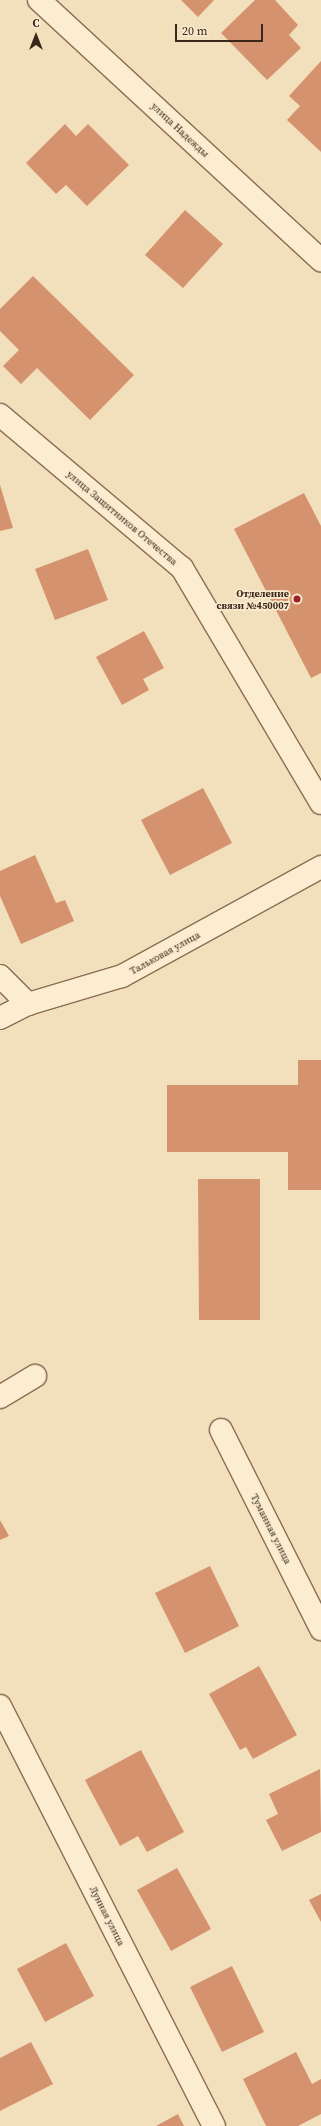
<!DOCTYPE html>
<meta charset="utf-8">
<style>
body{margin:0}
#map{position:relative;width:321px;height:2126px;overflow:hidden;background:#f2dfbc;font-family:"Source Serif 4",serif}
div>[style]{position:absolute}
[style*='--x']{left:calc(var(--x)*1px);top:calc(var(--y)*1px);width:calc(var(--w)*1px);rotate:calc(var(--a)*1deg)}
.building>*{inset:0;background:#d4936e}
.roads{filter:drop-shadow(1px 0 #8b6e54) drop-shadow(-1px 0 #8b6e54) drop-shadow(0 1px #8b6e54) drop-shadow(0 -1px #8b6e54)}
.minor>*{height:22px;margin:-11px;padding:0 11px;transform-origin:11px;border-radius:11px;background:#fcecd0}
.dots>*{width:11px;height:11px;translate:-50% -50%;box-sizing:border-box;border:2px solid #f9e9cd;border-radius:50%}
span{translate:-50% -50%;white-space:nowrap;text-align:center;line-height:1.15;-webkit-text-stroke:3.5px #f9e9cd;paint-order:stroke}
.street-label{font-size:10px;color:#39271a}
.poi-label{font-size:10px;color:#39271a;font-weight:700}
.right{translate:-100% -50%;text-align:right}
.north{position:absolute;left:16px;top:16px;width:40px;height:40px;-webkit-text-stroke:3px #f9e9cd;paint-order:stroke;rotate:0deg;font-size:11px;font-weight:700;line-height:16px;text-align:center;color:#39271a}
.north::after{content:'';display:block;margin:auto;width:14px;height:18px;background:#39271a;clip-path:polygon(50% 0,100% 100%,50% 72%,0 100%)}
.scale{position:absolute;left:175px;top:24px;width:88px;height:18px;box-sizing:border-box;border:2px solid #39271a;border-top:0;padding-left:5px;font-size:12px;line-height:14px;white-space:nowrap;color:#39271a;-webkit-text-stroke:3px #f9e9cd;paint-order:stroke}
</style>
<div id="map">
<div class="building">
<i style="clip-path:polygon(181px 0,214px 0,198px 17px)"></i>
<i style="clip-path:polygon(255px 0,275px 0,298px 25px,289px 35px,301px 48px,267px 80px,221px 33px)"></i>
<i style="clip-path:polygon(321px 61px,321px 152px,287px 120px,300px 106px,289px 96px)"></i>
<i style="clip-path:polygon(65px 124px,76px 136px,88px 124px,129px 165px,87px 206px,66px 185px,56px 194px,26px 163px)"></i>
<i style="clip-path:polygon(185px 210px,223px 244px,183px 288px,145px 255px)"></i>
<i style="clip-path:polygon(33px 276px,134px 375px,90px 420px,37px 368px,21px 384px,3px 366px,19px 350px,0 331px,0 309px)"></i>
<i style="clip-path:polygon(0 485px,13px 528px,0 531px)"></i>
<i style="clip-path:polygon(304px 493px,321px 526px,321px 673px,311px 678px,234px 529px)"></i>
<i style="clip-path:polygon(88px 549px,108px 600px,55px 620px,35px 569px)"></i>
<i style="clip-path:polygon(144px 631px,164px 668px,143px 679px,149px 690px,122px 705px,96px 657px)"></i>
<i style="clip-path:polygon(203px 788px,232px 843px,170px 875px,141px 820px)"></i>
<i style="clip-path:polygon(35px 855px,56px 903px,65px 900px,74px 921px,21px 944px,0 896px,0 871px)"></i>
<i style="clip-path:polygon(298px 1060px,321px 1060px,321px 1190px,288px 1190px,288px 1152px,167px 1152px,167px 1085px,298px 1085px)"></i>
<i style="clip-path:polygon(198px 1179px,260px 1179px,260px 1320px,199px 1320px)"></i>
<i style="clip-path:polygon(0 1520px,9px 1536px,0 1540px)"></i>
<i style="clip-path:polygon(210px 1566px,239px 1626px,185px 1653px,155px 1593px)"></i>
<i style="clip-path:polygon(259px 1666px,297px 1735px,253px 1759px,246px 1747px,240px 1750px,209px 1694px)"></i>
<i style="clip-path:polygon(141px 1750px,184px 1832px,147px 1852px,138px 1836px,120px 1846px,85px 1780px)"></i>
<i style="clip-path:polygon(320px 1769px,321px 1832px,282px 1851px,266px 1820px,278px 1814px,269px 1794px)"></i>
<i style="clip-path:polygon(177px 1868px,211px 1929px,171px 1951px,137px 1890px)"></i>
<i style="clip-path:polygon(321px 1894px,321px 1922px,309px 1900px)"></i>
<i style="clip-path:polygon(66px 1943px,94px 1996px,45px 2022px,17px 1969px)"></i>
<i style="clip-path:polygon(232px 1966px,264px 2032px,222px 2052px,190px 1987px)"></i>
<i style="clip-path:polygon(31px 2042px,53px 2084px,0 2111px,0 2058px)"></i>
<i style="clip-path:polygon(296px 2052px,312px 2084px,321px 2079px,321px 2114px,298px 2126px,266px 2126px,243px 2079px)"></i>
<i style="clip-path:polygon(178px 2114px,184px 2126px,156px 2126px)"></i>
</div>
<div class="roads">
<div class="minor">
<i style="--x:39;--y:0;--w:384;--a:42.7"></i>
<i style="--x:0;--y:415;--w:238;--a:40.1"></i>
<i style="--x:182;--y:568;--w:273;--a:59.4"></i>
<i style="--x:0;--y:976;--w:40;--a:45"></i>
<i style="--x:0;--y:1018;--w:31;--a:-27"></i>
<i style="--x:28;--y:1004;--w:98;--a:-16.6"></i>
<i style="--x:122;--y:976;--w:227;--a:-28.7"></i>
<i style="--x:0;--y:1397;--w:41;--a:-31"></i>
<i style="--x:221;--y:1430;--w:223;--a:63.3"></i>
<i style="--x:0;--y:1706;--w:471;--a:63"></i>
</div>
</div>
<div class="dots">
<i style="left:297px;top:599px;background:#a01e27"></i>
</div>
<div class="street-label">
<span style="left:180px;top:130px;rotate:43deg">улица Надежды</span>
<span style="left:122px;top:518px;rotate:40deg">улица Защитников Отечества</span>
<span style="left:165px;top:953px;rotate:-29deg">Тальковая улица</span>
<span style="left:271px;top:1529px;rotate:63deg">Туманная улица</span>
<span style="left:107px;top:1916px;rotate:63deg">Лунная улица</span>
</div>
<div class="poi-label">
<span class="right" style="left:289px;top:599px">Отделение<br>связи №450007</span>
</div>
<div class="north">С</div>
<div class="scale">20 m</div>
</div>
